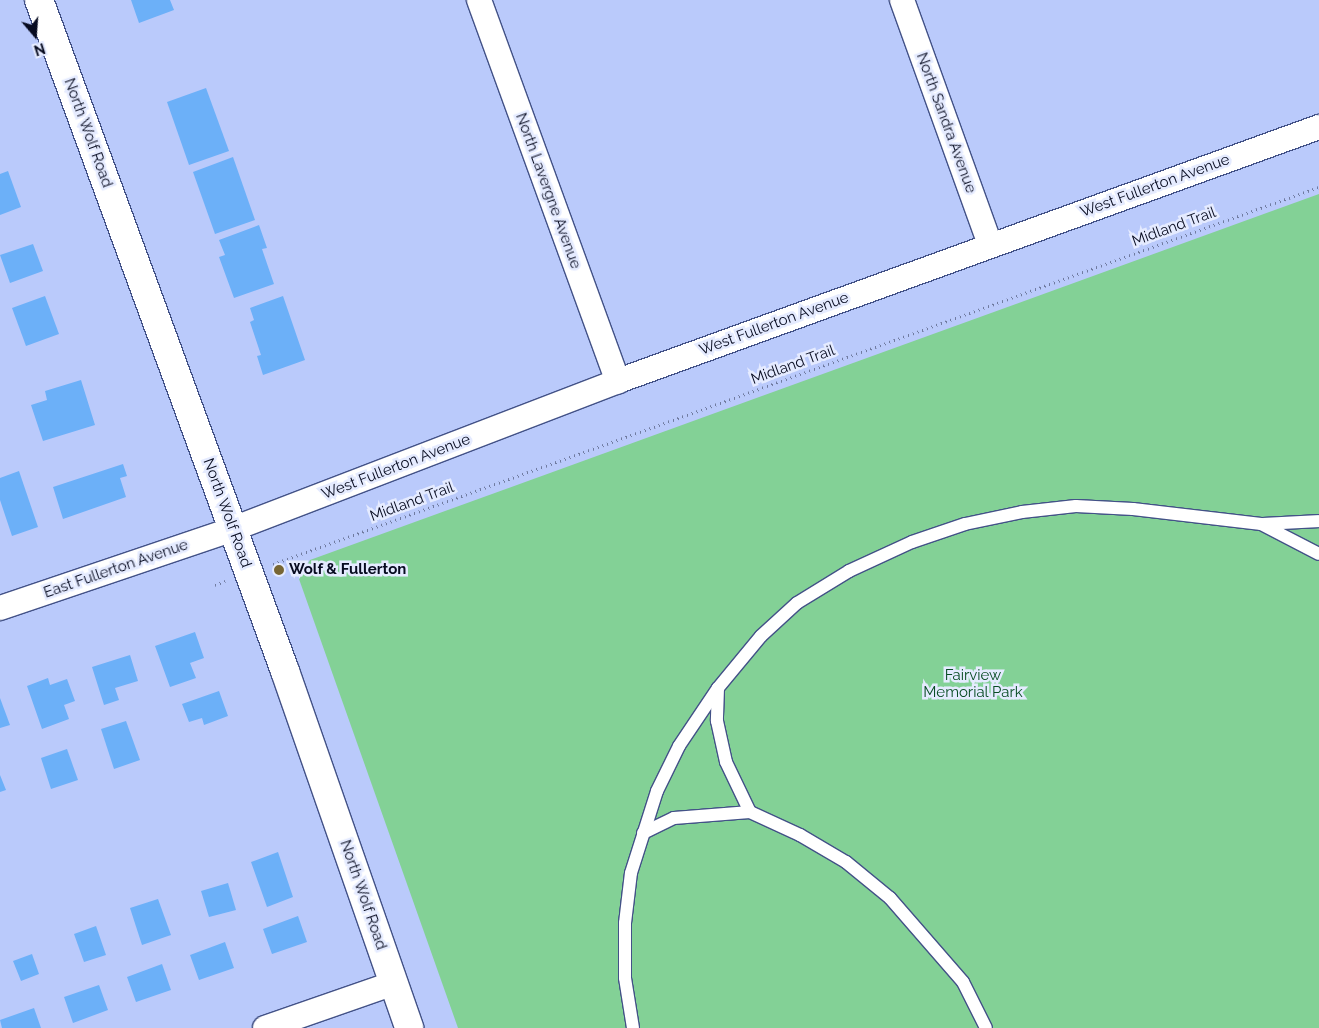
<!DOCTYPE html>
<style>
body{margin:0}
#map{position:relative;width:1319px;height:1028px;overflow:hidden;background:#bacafb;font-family:Raleway,sans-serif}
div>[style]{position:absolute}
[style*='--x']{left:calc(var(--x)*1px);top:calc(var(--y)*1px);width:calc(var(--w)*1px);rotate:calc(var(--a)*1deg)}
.green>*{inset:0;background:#83d196}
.building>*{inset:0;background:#6cb0f8}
.path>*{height:3px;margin-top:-1.5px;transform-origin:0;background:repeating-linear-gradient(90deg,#707ba0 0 1px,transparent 0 5px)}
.roads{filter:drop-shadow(1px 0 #435287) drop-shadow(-1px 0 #435287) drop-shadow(0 1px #435287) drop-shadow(0 -1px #435287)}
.lane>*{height:12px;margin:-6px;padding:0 6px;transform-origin:6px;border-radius:6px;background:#fff}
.street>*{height:24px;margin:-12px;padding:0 12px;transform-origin:12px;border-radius:12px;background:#fff}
.secondary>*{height:28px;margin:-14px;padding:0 14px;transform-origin:14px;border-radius:14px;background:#fff}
.dots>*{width:14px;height:14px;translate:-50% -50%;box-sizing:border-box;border:2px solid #e5ebff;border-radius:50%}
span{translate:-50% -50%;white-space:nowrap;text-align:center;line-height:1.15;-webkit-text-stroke:5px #e5ebff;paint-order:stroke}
.street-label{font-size:15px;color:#070b20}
.poi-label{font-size:15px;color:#070b20;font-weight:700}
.left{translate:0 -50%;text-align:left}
.park-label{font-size:15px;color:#084c23}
.north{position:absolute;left:10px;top:10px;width:50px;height:50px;-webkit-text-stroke:4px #e5ebff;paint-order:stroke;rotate:162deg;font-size:14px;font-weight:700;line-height:20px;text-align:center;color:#070b20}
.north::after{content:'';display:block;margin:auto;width:18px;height:22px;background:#070b20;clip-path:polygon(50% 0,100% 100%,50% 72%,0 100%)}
</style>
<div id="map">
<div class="green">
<i style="clip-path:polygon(1319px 194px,1319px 1028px,458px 1028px,299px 579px,310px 560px)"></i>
</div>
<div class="building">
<i style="clip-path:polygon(131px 0,170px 0,174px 10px,139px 23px)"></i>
<i style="clip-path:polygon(206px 88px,229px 151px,189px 165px,167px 102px)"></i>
<i style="clip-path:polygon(233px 157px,255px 220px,215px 234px,193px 172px)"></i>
<i style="clip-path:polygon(8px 171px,21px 207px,0 215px,0 174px)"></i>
<i style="clip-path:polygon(259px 225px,267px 248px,262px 249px,274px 284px,234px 298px,219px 257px,225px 255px,219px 240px)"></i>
<i style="clip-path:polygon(33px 244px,43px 271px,10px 283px,0 255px)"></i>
<i style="clip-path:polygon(45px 296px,59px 334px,26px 346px,12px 308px)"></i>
<i style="clip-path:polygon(283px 296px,305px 360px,263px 375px,257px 356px,261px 355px,250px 322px,254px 320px,250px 308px)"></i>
<i style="clip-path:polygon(81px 380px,95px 425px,43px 441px,31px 405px,47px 400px,45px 391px)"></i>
<i style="clip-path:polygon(123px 464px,127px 476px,120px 478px,126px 497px,63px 519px,53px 487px)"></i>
<i style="clip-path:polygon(19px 471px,38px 527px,12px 536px,0 500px,0 478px)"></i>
<i style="clip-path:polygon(195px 632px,204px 658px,190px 663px,196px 678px,170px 687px,155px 646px)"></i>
<i style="clip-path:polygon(130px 655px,138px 681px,115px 688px,119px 700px,104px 705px,92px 667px)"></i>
<i style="clip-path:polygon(48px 678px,50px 685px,67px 679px,75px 701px,64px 705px,69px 719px,42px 729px,27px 686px)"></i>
<i style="clip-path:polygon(219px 691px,228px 716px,204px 725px,202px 718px,189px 722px,182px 704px)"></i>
<i style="clip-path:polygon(0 698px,10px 725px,0 728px)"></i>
<i style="clip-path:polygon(126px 721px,140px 760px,114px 769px,101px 729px)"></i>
<i style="clip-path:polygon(67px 749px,78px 780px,51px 789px,41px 758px)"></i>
<i style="clip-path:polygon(0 775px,6px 790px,0 792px)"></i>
<i style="clip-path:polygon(278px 852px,293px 897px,267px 907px,251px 862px)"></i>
<i style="clip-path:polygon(228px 883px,236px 910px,209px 917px,201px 891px)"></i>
<i style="clip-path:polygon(158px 899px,171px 935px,142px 945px,130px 908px)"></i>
<i style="clip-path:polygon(298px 916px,307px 942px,272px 954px,263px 929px)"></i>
<i style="clip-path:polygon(96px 926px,106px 955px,84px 962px,74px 934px)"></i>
<i style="clip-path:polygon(225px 942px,234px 968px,199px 980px,190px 955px)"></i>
<i style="clip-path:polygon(32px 954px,39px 974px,21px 981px,13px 961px)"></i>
<i style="clip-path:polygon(162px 964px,171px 990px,136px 1002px,127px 977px)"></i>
<i style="clip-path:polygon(99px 985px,108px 1010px,73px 1023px,64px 997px)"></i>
<i style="clip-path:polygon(34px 1008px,41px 1028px,2px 1028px,0 1020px)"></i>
</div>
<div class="path">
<i style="--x:273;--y:564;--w:1112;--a:-19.82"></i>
<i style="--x:215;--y:585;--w:11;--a:-22"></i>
</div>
<div class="roads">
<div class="lane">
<i style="--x:1264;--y:524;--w:55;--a:-3.1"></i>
<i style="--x:718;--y:688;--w:33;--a:92"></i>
<i style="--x:717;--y:721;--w:42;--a:77.6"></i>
<i style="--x:726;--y:762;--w:55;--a:64.4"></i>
<i style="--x:643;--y:833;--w:34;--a:-26"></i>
<i style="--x:674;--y:818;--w:76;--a:-4.5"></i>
<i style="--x:750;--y:812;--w:55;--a:24.7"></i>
<i style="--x:800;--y:835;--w:53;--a:30.4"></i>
<i style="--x:846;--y:862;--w:57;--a:39.3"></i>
<i style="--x:890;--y:898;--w:111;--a:49"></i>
<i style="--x:963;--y:982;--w:51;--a:63.4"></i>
<i style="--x:633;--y:1028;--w:51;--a:-99.1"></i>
<i style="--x:625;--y:978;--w:55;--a:-90"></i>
<i style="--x:625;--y:923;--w:50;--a:-83.2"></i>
<i style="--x:631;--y:873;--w:86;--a:-72.4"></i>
<i style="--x:657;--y:791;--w:50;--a:-63.9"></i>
<i style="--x:679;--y:746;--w:70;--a:-56.1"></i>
<i style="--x:718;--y:688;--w:67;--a:-50.4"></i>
<i style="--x:761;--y:636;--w:49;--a:-42.5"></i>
<i style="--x:797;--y:603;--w:61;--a:-31.6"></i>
<i style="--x:849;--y:571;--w:69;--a:-24.7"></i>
<i style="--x:912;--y:542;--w:56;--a:-18.8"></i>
<i style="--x:965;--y:524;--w:58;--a:-11.9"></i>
<i style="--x:1022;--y:512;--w:54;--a:-6.3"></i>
<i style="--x:1076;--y:506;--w:57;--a:3"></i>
<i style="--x:1133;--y:509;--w:129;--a:6.7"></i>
<i style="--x:1261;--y:524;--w:65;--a:27.3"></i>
</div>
<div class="street">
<i style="--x:479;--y:0;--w:406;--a:70"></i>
<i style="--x:902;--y:0;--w:260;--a:70.2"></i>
<i style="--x:0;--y:608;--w:246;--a:-18.7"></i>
<i style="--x:233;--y:529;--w:412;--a:-21"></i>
<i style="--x:618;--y:381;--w:746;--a:-19.92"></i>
<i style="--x:265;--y:1028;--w:137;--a:-19.2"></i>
</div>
<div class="secondary">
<i style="--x:39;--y:0;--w:715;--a:69.87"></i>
<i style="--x:285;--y:671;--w:378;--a:70.8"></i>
</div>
</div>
<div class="dots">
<i style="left:279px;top:570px;background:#776634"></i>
</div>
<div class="street-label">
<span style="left:946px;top:123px;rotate:70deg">North Sandra Avenue</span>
<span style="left:88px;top:133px;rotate:70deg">North Wolf Road</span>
<span style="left:1155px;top:186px;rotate:-20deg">West Fullerton Avenue</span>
<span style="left:548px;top:191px;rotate:70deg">North Lavergne Avenue</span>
<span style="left:1174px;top:227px;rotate:-20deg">Midland Trail</span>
<span style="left:774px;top:324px;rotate:-20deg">West Fullerton Avenue</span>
<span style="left:793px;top:365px;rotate:-20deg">Midland Trail</span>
<span style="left:396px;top:467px;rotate:-21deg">West Fullerton Avenue</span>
<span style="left:412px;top:502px;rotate:-20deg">Midland Trail</span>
<span style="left:227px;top:513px;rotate:70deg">North Wolf Road</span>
<span style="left:116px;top:569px;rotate:-19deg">East Fullerton Avenue</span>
<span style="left:363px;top:895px;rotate:71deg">North Wolf Road</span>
</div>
<div class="poi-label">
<span class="left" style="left:289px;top:570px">Wolf &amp; Fullerton</span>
</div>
<div class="park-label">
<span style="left:973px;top:684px">Fairview<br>Memorial Park</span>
</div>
<div class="north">N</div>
</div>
